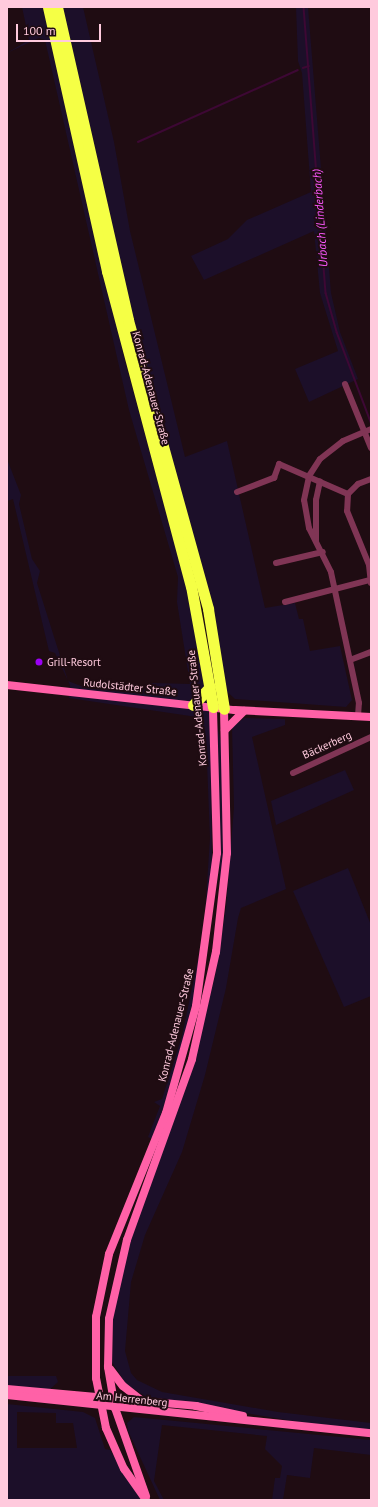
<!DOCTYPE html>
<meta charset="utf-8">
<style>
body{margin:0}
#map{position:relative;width:378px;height:1507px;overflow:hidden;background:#1f0c12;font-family:"PT Sans",sans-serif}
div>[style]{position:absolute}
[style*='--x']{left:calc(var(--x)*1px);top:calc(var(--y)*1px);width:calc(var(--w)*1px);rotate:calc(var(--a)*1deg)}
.green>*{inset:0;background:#1c0f29}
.stream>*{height:1.5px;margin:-0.75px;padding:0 0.75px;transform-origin:0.75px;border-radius:0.75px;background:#3d0834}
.street>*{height:6px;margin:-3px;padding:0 3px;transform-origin:3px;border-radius:3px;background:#803555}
.secondary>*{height:8px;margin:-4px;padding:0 4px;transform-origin:4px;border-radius:4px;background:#ff61a7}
.highway>*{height:11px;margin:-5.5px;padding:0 5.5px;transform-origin:5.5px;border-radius:5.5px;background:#f5ff45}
.dots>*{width:11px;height:11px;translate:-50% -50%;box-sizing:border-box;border:2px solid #1f0c12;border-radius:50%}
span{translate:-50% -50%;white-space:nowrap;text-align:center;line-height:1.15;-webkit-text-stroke:4px #1f0c12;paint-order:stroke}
.street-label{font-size:11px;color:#ffcadd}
.poi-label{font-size:11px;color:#ffcadd}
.left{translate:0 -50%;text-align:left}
.water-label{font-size:12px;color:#fe58ff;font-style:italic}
.frame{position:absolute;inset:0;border:8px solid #ffcadd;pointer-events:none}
.scale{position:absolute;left:16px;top:24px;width:85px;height:18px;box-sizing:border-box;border:2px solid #ffcadd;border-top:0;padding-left:5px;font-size:12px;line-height:14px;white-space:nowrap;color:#ffcadd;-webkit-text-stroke:3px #1f0c12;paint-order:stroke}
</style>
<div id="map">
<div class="green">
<i style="clip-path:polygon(22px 7px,45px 7px,124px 357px,187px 588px,211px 726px,212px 867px,195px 995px,166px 1100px,152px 1139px,148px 1137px,160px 1106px,154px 1102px,162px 1099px,182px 1036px,204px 930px,210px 838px,206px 737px,202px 722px,197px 717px,69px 698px,70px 685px,55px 653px,49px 651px,13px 499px,7px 501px,7px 459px,21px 495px,19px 504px,32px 559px,40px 571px,37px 583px,68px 681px,81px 686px,125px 690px,152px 683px,190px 684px,177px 602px,178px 577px,129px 410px,45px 40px,39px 38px,7px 53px,29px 40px)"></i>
<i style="clip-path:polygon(60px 7px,83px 7px,114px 142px,130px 231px,185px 457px,227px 441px,265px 608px,295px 603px,299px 619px,303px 619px,310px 651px,340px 646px,352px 700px,346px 707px,235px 699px,224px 689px,206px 582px,140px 355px)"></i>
<i style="clip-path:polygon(296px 7px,308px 7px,331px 293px,340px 332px,358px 379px,309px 402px,295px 369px,338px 351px,320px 293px,314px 231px,204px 280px,191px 256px,228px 239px,247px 220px,311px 192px,302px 73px,298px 61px)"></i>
<i style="clip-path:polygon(244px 718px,285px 719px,285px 725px,252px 737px,286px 889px,241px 908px,238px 918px,226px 988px,205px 1075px,182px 1152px,145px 1235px,131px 1282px,125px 1351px,131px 1373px,137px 1380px,162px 1392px,278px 1412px,371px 1423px,371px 1430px,299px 1422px,145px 1396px,126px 1384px,112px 1362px,113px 1310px,131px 1238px,189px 1079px,215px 976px,226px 907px,234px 807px,232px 727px)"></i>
<i style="clip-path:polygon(217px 725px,221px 742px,224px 841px,220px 895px)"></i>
<i style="clip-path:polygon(345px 770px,354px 790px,276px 825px,271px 801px)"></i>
<i style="clip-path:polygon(348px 868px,371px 925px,371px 996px,344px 1007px,293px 891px)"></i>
<i style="clip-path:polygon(7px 1376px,56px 1376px,58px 1382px,49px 1390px,7px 1387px)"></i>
<i style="clip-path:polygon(evenodd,7px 1404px,83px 1412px,95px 1418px,105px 1449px,110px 1450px,141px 1500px,7px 1500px,7px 1404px,17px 1412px,56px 1413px,56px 1423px,73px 1423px,77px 1448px,17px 1448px,17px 1412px)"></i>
<i style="clip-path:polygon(134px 1417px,371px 1440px,371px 1455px,314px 1448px,310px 1478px,287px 1475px,283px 1500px,272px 1500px,275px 1478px,280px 1478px,282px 1466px,265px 1449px,267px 1436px,162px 1425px,154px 1481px,164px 1500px,160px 1500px,128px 1431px,127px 1423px)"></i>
</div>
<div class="stream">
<i style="--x:304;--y:7;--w:287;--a:85.6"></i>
<i style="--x:326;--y:293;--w:41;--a:74.2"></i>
<i style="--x:337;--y:332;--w:96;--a:69.3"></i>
<i style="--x:303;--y:68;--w:6;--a:-18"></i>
<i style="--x:138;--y:142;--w:175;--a:-24.2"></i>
</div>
<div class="street">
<i style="--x:345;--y:384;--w:69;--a:67.9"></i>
<i style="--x:371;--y:479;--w:14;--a:159"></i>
<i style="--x:358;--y:484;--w:14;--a:135"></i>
<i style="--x:348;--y:494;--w:17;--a:93"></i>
<i style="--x:347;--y:511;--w:58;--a:67.8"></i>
<i style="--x:369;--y:565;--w:18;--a:84"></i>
<i style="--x:237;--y:492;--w:40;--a:-21"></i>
<i style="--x:274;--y:478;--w:15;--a:-70"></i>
<i style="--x:279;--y:464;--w:75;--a:23.5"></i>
<i style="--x:316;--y:541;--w:41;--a:-90"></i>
<i style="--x:316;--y:500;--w:19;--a:-78"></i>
<i style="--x:276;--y:563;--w:48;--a:-13.2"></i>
<i style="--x:285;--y:602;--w:88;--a:-14.5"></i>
<i style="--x:350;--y:660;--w:22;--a:-21"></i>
<i style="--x:358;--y:716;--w:13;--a:-86"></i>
<i style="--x:359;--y:703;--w:134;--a:-102.1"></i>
<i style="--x:331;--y:572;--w:49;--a:-116.6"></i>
<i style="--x:309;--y:528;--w:28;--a:-100"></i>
<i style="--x:304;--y:500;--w:25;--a:-78"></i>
<i style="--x:309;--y:476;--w:20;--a:-57"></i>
<i style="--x:320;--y:459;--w:29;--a:-38"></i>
<i style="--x:343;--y:441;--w:30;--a:-23"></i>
<i style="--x:293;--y:773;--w:86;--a:-24.8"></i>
</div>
<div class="secondary">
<i style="--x:7;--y:685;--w:229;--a:6.3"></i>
<i style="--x:235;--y:710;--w:136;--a:2.9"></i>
<i style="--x:225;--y:730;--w:27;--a:-45"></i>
<i style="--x:110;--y:1369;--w:21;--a:53"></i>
<i style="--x:123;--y:1386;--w:23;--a:38"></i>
<i style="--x:7;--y:1389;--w:190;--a:5.1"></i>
<i style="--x:196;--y:1406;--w:48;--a:12"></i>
<i style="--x:7;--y:1395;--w:366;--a:6"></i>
<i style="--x:146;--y:1496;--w:93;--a:-109.4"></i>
<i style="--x:115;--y:1408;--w:42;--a:-99.7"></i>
<i style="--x:108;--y:1367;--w:48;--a:-88.8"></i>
<i style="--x:109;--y:1319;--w:81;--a:-77.2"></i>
<i style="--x:127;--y:1240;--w:192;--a:-70.2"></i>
<i style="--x:192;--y:1059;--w:110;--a:-77.4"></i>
<i style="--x:216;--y:952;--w:100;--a:-83.7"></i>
<i style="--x:227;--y:853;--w:144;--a:-91.2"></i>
<i style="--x:146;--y:1500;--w:38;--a:-125"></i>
<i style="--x:124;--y:1469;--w:45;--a:-113.7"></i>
<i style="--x:106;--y:1428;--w:51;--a:-101.3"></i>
<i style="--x:96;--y:1378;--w:61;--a:-90"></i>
<i style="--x:96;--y:1317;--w:64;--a:-78.3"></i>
<i style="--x:109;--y:1254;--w:152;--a:-68"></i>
<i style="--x:166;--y:1113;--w:111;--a:-74.3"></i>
<i style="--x:196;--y:1006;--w:154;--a:-82.2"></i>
<i style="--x:217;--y:853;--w:146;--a:-91.6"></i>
</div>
<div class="highway">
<i style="--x:48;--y:7;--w:271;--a:77.4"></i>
<i style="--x:107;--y:271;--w:326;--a:75.1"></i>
<i style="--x:191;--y:586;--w:123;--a:79.7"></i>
<i style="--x:57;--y:7;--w:321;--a:77.2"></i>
<i style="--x:128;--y:320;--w:300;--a:74.5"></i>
<i style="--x:208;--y:609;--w:101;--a:80.9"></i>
<i style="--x:193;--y:705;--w:25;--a:-47"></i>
</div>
<div class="dots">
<i style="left:39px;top:662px;background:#9b00f5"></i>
</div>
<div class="street-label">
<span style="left:151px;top:388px;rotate:75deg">Konrad-Adenauer-Straße</span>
<span style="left:130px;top:687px;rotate:6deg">Rudolstädter Straße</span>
<span style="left:197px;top:708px;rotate:-96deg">Konrad-Adenauer-Straße</span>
<span style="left:327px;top:745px;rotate:-24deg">Bäckerberg</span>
<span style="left:176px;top:1025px;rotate:-76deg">Konrad-Adenauer-Straße</span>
<span style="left:132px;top:1399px;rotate:6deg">Am Herrenberg</span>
</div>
<div class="poi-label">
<span class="left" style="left:47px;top:662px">Grill-Resort</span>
</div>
<div class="water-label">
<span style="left:320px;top:218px;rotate:-94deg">Urbach (Linderbach)</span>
</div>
<div class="frame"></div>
<div class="scale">100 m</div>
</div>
